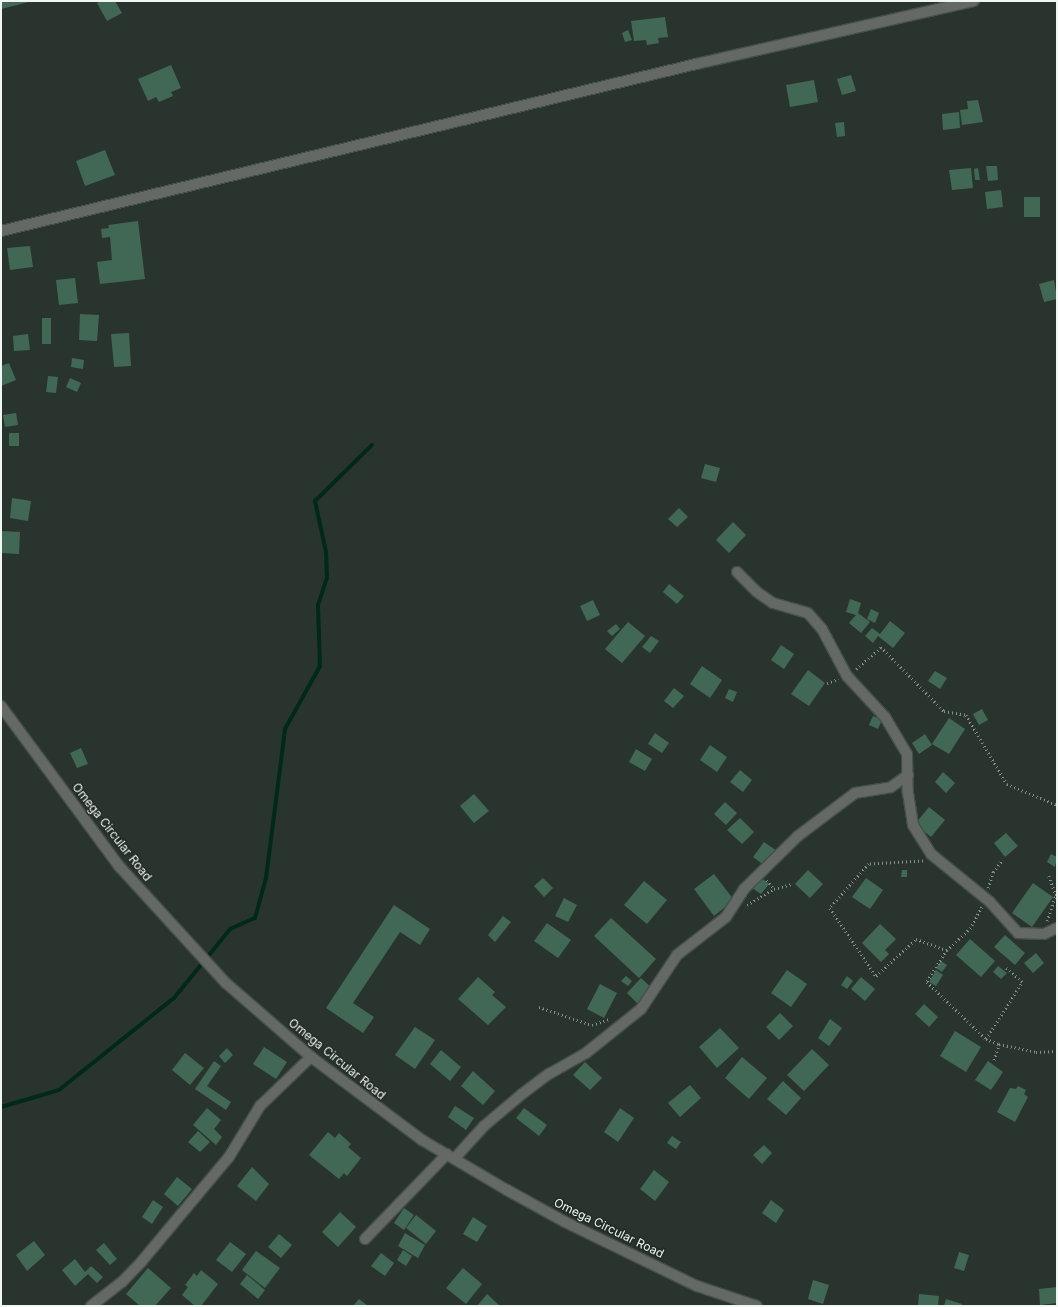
<!DOCTYPE html>
<style>
body{margin:0}
#map{position:relative;width:1058px;height:1307px;overflow:hidden;background:#2a342f;font-family:Inter,sans-serif}
div>[style]{position:absolute}
[style*='--x']{left:calc(var(--x)*1px);top:calc(var(--y)*1px);width:calc(var(--w)*1px);rotate:calc(var(--a)*1deg)}
.stream>*{height:4px;margin:-2px;padding:0 2px;transform-origin:2px;border-radius:2px;background:#002919}
.building>*{inset:0;background:#416855}
.path>*{height:2.5px;margin-top:-1.25px;transform-origin:0;background:repeating-linear-gradient(90deg,#858e89 0 1px,transparent 0 4px)}
.roads{filter:drop-shadow(1px 0 #464f4a) drop-shadow(-1px 0 #464f4a) drop-shadow(0 1px #464f4a) drop-shadow(0 -1px #464f4a)}
.minor>*{height:10px;margin:-5px;padding:0 5px;transform-origin:5px;border-radius:5px;background:#646966}
span{translate:-50% -50%;white-space:nowrap;text-align:center;line-height:1.15;-webkit-text-stroke:3px #212a25;paint-order:stroke}
.street-label{font-size:12px;color:#f0f7f3}
.frame{position:absolute;inset:0;border:2px solid #f0f7f3;pointer-events:none}
</style>
<div id="map">
<div class="stream">
<i style="--x:1;--y:1107;--w:60;--a:-16.3"></i>
<i style="--x:59;--y:1090;--w:147;--a:-38.7"></i>
<i style="--x:174;--y:998;--w:89;--a:-50.9"></i>
<i style="--x:230;--y:929;--w:27;--a:-24"></i>
<i style="--x:255;--y:918;--w:41;--a:-74.6"></i>
<i style="--x:266;--y:878;--w:150;--a:-82.7"></i>
<i style="--x:285;--y:729;--w:72;--a:-60.9"></i>
<i style="--x:320;--y:666;--w:61;--a:-91.9"></i>
<i style="--x:318;--y:605;--w:28;--a:-72"></i>
<i style="--x:327;--y:578;--w:26;--a:-92"></i>
<i style="--x:326;--y:552;--w:52;--a:-102.2"></i>
<i style="--x:315;--y:501;--w:80;--a:-44.5"></i>
</div>
<div class="building">
<i style="clip-path:polygon(1px 1px,29px 1px,29px 2px,1px 9px)"></i>
<i style="clip-path:polygon(100px 1px,115px 1px,122px 13px,107px 21px,97px 3px)"></i>
<i style="clip-path:polygon(665px 17px,668px 37px,658px 38px,659px 43px,647px 45px,646px 40px,634px 41px,631px 21px)"></i>
<i style="clip-path:polygon(628px 30px,632px 40px,625px 42px,622px 33px)"></i>
<i style="clip-path:polygon(171px 65px,181px 88px,171px 92px,173px 96px,159px 102px,156px 97px,148px 101px,138px 79px)"></i>
<i style="clip-path:polygon(851px 75px,856px 91px,842px 95px,837px 79px)"></i>
<i style="clip-path:polygon(814px 80px,818px 102px,790px 107px,786px 85px)"></i>
<i style="clip-path:polygon(978px 100px,983px 122px,962px 125px,960px 110px,968px 109px,967px 101px)"></i>
<i style="clip-path:polygon(959px 112px,960px 128px,943px 130px,942px 114px)"></i>
<i style="clip-path:polygon(844px 122px,845px 136px,837px 137px,835px 123px)"></i>
<i style="clip-path:polygon(105px 150px,115px 175px,85px 186px,76px 161px)"></i>
<i style="clip-path:polygon(986px 166px,997px 166px,998px 180px,988px 181px)"></i>
<i style="clip-path:polygon(971px 168px,973px 188px,952px 190px,949px 170px)"></i>
<i style="clip-path:polygon(978px 168px,980px 180px,975px 180px,974px 169px)"></i>
<i style="clip-path:polygon(1001px 190px,1003px 207px,987px 209px,985px 192px)"></i>
<i style="clip-path:polygon(1024px 197px,1040px 197px,1040px 217px,1024px 217px)"></i>
<i style="clip-path:polygon(138px 221px,145px 279px,100px 284px,97px 262px,112px 260px,110px 237px,102px 238px,101px 229px,109px 228px,108px 225px)"></i>
<i style="clip-path:polygon(30px 246px,33px 267px,10px 270px,7px 248px)"></i>
<i style="clip-path:polygon(75px 278px,78px 303px,59px 305px,56px 280px)"></i>
<i style="clip-path:polygon(1054px 280px,1057px 299px,1044px 302px,1039px 284px)"></i>
<i style="clip-path:polygon(80px 314px,99px 315px,97px 341px,79px 340px)"></i>
<i style="clip-path:polygon(42px 318px,51px 318px,51px 344px,42px 344px)"></i>
<i style="clip-path:polygon(129px 333px,131px 366px,114px 367px,111px 334px)"></i>
<i style="clip-path:polygon(28px 334px,30px 350px,14px 351px,13px 336px)"></i>
<i style="clip-path:polygon(72px 358px,84px 360px,83px 369px,71px 367px)"></i>
<i style="clip-path:polygon(9px 363px,16px 380px,1px 386px,1px 366px)"></i>
<i style="clip-path:polygon(48px 376px,58px 377px,56px 393px,46px 392px)"></i>
<i style="clip-path:polygon(70px 378px,81px 383px,77px 392px,66px 387px)"></i>
<i style="clip-path:polygon(16px 413px,18px 425px,5px 427px,3px 415px)"></i>
<i style="clip-path:polygon(9px 433px,19px 433px,19px 446px,9px 446px)"></i>
<i style="clip-path:polygon(705px 464px,720px 468px,716px 482px,701px 478px)"></i>
<i style="clip-path:polygon(12px 498px,31px 501px,28px 521px,10px 518px)"></i>
<i style="clip-path:polygon(679px 508px,688px 517px,677px 527px,668px 519px)"></i>
<i style="clip-path:polygon(733px 522px,746px 535px,729px 553px,716px 540px)"></i>
<i style="clip-path:polygon(1px 531px,20px 532px,19px 554px,1px 553px)"></i>
<i style="clip-path:polygon(669px 584px,684px 596px,677px 604px,663px 592px)"></i>
<i style="clip-path:polygon(850px 599px,861px 603px,858px 613px,870px 622px,861px 633px,849px 623px,856px 615px,846px 612px)"></i>
<i style="clip-path:polygon(593px 600px,600px 615px,587px 621px,580px 606px)"></i>
<i style="clip-path:polygon(871px 609px,879px 613px,875px 623px,867px 619px)"></i>
<i style="clip-path:polygon(890px 621px,905px 633px,893px 648px,878px 636px,873px 643px,865px 636px,872px 628px,880px 634px)"></i>
<i style="clip-path:polygon(628px 622px,645px 636px,622px 663px,605px 649px)"></i>
<i style="clip-path:polygon(616px 624px,620px 629px,612px 636px,607px 631px)"></i>
<i style="clip-path:polygon(651px 636px,659px 641px,650px 653px,642px 647px)"></i>
<i style="clip-path:polygon(781px 645px,794px 654px,784px 669px,771px 660px)"></i>
<i style="clip-path:polygon(702px 666px,722px 680px,710px 698px,690px 684px)"></i>
<i style="clip-path:polygon(808px 670px,825px 683px,809px 706px,791px 694px)"></i>
<i style="clip-path:polygon(935px 671px,947px 678px,940px 689px,928px 681px)"></i>
<i style="clip-path:polygon(674px 688px,684px 696px,673px 708px,664px 701px)"></i>
<i style="clip-path:polygon(729px 689px,737px 692px,733px 702px,725px 698px)"></i>
<i style="clip-path:polygon(982px 709px,988px 720px,979px 725px,973px 714px)"></i>
<i style="clip-path:polygon(873px 716px,882px 720px,878px 729px,869px 725px)"></i>
<i style="clip-path:polygon(949px 718px,965px 729px,949px 754px,932px 744px)"></i>
<i style="clip-path:polygon(655px 733px,669px 743px,662px 753px,648px 744px)"></i>
<i style="clip-path:polygon(925px 734px,932px 745px,919px 754px,912px 743px)"></i>
<i style="clip-path:polygon(710px 745px,727px 757px,717px 772px,700px 760px)"></i>
<i style="clip-path:polygon(81px 748px,88px 764px,77px 768px,70px 753px)"></i>
<i style="clip-path:polygon(636px 749px,652px 759px,645px 771px,629px 762px)"></i>
<i style="clip-path:polygon(740px 770px,752px 780px,743px 792px,730px 782px)"></i>
<i style="clip-path:polygon(943px 772px,955px 783px,946px 793px,935px 782px)"></i>
<i style="clip-path:polygon(474px 794px,489px 811px,474px 823px,460px 806px)"></i>
<i style="clip-path:polygon(725px 802px,737px 813px,726px 825px,714px 814px)"></i>
<i style="clip-path:polygon(929px 807px,945px 820px,931px 837px,915px 824px)"></i>
<i style="clip-path:polygon(740px 818px,754px 832px,742px 844px,727px 830px)"></i>
<i style="clip-path:polygon(1006px 833px,1018px 846px,1005px 857px,994px 843px)"></i>
<i style="clip-path:polygon(764px 842px,777px 851px,765px 866px,753px 857px)"></i>
<i style="clip-path:polygon(1051px 854px,1057px 857px,1055px 867px,1047px 862px)"></i>
<i style="clip-path:polygon(808px 870px,823px 884px,810px 898px,795px 884px)"></i>
<i style="clip-path:polygon(902px 870px,907px 870px,907px 877px,901px 877px)"></i>
<i style="clip-path:polygon(714px 874px,734px 900px,714px 916px,694px 889px)"></i>
<i style="clip-path:polygon(760px 877px,769px 884px,761px 894px,752px 888px)"></i>
<i style="clip-path:polygon(543px 878px,553px 888px,544px 897px,534px 886px)"></i>
<i style="clip-path:polygon(866px 878px,883px 890px,870px 909px,852px 897px)"></i>
<i style="clip-path:polygon(644px 881px,667px 900px,647px 924px,624px 905px)"></i>
<i style="clip-path:polygon(1033px 883px,1053px 897px,1032px 927px,1012px 913px)"></i>
<i style="clip-path:polygon(564px 898px,577px 905px,568px 922px,555px 916px)"></i>
<i style="clip-path:polygon(394px 905px,430px 929px,420px 945px,400px 932px,353px 1003px,374px 1017px,363px 1033px,326px 1008px)"></i>
<i style="clip-path:polygon(503px 916px,511px 922px,495px 942px,488px 935px)"></i>
<i style="clip-path:polygon(611px 918px,656px 959px,639px 978px,594px 936px)"></i>
<i style="clip-path:polygon(547px 923px,571px 940px,558px 958px,534px 941px)"></i>
<i style="clip-path:polygon(880px 924px,896px 939px,885px 950px,889px 954px,881px 962px,862px 943px)"></i>
<i style="clip-path:polygon(1005px 935px,1025px 953px,1015px 965px,994px 947px)"></i>
<i style="clip-path:polygon(970px 939px,995px 961px,981px 977px,956px 955px)"></i>
<i style="clip-path:polygon(1036px 953px,1044px 963px,1033px 973px,1024px 963px)"></i>
<i style="clip-path:polygon(941px 961px,947px 965px,942px 972px,936px 968px)"></i>
<i style="clip-path:polygon(998px 966px,1007px 973px,1001px 979px,993px 972px)"></i>
<i style="clip-path:polygon(787px 970px,807px 984px,791px 1007px,771px 993px)"></i>
<i style="clip-path:polygon(936px 970px,943px 975px,936px 986px,929px 982px)"></i>
<i style="clip-path:polygon(626px 976px,632px 981px,628px 986px,621px 981px)"></i>
<i style="clip-path:polygon(847px 976px,853px 981px,847px 989px,841px 985px)"></i>
<i style="clip-path:polygon(478px 977px,495px 992px,492px 995px,506px 1007px,488px 1025px,458px 999px)"></i>
<i style="clip-path:polygon(861px 977px,875px 989px,865px 1001px,851px 989px)"></i>
<i style="clip-path:polygon(641px 978px,654px 990px,639px 1005px,627px 993px)"></i>
<i style="clip-path:polygon(600px 984px,617px 993px,604px 1018px,587px 1009px)"></i>
<i style="clip-path:polygon(924px 1004px,938px 1017px,929px 1027px,915px 1014px)"></i>
<i style="clip-path:polygon(780px 1013px,793px 1026px,779px 1040px,766px 1027px)"></i>
<i style="clip-path:polygon(830px 1019px,842px 1028px,829px 1046px,818px 1038px)"></i>
<i style="clip-path:polygon(415px 1027px,435px 1040px,415px 1069px,395px 1055px)"></i>
<i style="clip-path:polygon(720px 1028px,739px 1048px,717px 1068px,699px 1047px)"></i>
<i style="clip-path:polygon(955px 1031px,981px 1047px,966px 1072px,940px 1056px)"></i>
<i style="clip-path:polygon(264px 1047px,287px 1062px,276px 1079px,253px 1064px)"></i>
<i style="clip-path:polygon(227px 1048px,233px 1055px,225px 1063px,219px 1056px)"></i>
<i style="clip-path:polygon(812px 1049px,829px 1065px,804px 1091px,787px 1075px)"></i>
<i style="clip-path:polygon(441px 1050px,461px 1067px,450px 1081px,430px 1064px)"></i>
<i style="clip-path:polygon(185px 1053px,204px 1068px,190px 1085px,172px 1070px)"></i>
<i style="clip-path:polygon(742px 1057px,767px 1078px,749px 1099px,725px 1078px)"></i>
<i style="clip-path:polygon(214px 1061px,221px 1066px,207px 1086px,231px 1102px,226px 1110px,195px 1089px)"></i>
<i style="clip-path:polygon(988px 1061px,1003px 1072px,991px 1090px,975px 1080px)"></i>
<i style="clip-path:polygon(585px 1062px,602px 1078px,590px 1090px,573px 1075px)"></i>
<i style="clip-path:polygon(473px 1071px,495px 1091px,483px 1105px,461px 1086px)"></i>
<i style="clip-path:polygon(783px 1081px,801px 1098px,786px 1115px,767px 1099px)"></i>
<i style="clip-path:polygon(690px 1085px,701px 1098px,680px 1117px,668px 1103px)"></i>
<i style="clip-path:polygon(1018px 1086px,1026px 1090px,1024px 1094px,1028px 1097px,1015px 1122px,997px 1112px,1010px 1088px,1016px 1089px)"></i>
<i style="clip-path:polygon(455px 1106px,474px 1118px,466px 1130px,448px 1117px)"></i>
<i style="clip-path:polygon(207px 1108px,221px 1120px,214px 1129px,222px 1137px,216px 1145px,193px 1125px)"></i>
<i style="clip-path:polygon(524px 1108px,547px 1125px,539px 1136px,516px 1118px)"></i>
<i style="clip-path:polygon(620px 1108px,634px 1118px,618px 1142px,604px 1132px)"></i>
<i style="clip-path:polygon(198px 1131px,210px 1142px,200px 1152px,188px 1142px)"></i>
<i style="clip-path:polygon(328px 1132px,335px 1138px,339px 1133px,351px 1144px,348px 1147px,361px 1158px,347px 1176px,344px 1173px,339px 1179px,309px 1155px)"></i>
<i style="clip-path:polygon(672px 1136px,681px 1142px,676px 1149px,667px 1143px)"></i>
<i style="clip-path:polygon(764px 1145px,772px 1153px,762px 1164px,753px 1155px)"></i>
<i style="clip-path:polygon(252px 1167px,269px 1184px,256px 1201px,237px 1186px)"></i>
<i style="clip-path:polygon(654px 1170px,669px 1182px,655px 1201px,640px 1189px)"></i>
<i style="clip-path:polygon(177px 1177px,192px 1189px,178px 1206px,164px 1194px)"></i>
<i style="clip-path:polygon(153px 1200px,163px 1207px,152px 1224px,142px 1217px)"></i>
<i style="clip-path:polygon(771px 1200px,784px 1210px,776px 1223px,762px 1213px)"></i>
<i style="clip-path:polygon(404px 1208px,414px 1215px,404px 1230px,394px 1223px)"></i>
<i style="clip-path:polygon(340px 1212px,356px 1227px,338px 1247px,322px 1232px)"></i>
<i style="clip-path:polygon(416px 1215px,436px 1231px,426px 1244px,406px 1228px)"></i>
<i style="clip-path:polygon(473px 1217px,487px 1226px,477px 1242px,463px 1234px)"></i>
<i style="clip-path:polygon(405px 1233px,425px 1245px,418px 1258px,398px 1246px)"></i>
<i style="clip-path:polygon(279px 1234px,292px 1245px,281px 1258px,268px 1247px)"></i>
<i style="clip-path:polygon(34px 1241px,45px 1255px,27px 1271px,16px 1255px)"></i>
<i style="clip-path:polygon(230px 1242px,246px 1254px,232px 1272px,216px 1260px)"></i>
<i style="clip-path:polygon(104px 1243px,117px 1259px,110px 1265px,96px 1250px)"></i>
<i style="clip-path:polygon(403px 1250px,412px 1256px,406px 1266px,397px 1260px)"></i>
<i style="clip-path:polygon(256px 1251px,280px 1268px,265px 1288px,242px 1270px)"></i>
<i style="clip-path:polygon(959px 1252px,969px 1255px,964px 1271px,954px 1268px)"></i>
<i style="clip-path:polygon(381px 1253px,394px 1263px,385px 1276px,371px 1266px)"></i>
<i style="clip-path:polygon(75px 1259px,85px 1272px,91px 1266px,103px 1277px,97px 1283px,88px 1274px,75px 1286px,62px 1270px)"></i>
<i style="clip-path:polygon(148px 1268px,171px 1288px,155px 1306px,140px 1306px,126px 1294px)"></i>
<i style="clip-path:polygon(463px 1268px,482px 1284px,466px 1304px,446px 1288px)"></i>
<i style="clip-path:polygon(201px 1270px,218px 1284px,201px 1306px,195px 1306px,182px 1295px,188px 1287px,185px 1285px,194px 1273px,197px 1276px)"></i>
<i style="clip-path:polygon(247px 1275px,265px 1290px,258px 1299px,240px 1284px)"></i>
<i style="clip-path:polygon(813px 1280px,829px 1285px,823px 1304px,808px 1299px)"></i>
<i style="clip-path:polygon(1057px 1287px,1057px 1303px,1040px 1305px,1039px 1289px)"></i>
<i style="clip-path:polygon(487px 1294px,500px 1306px,477px 1306px)"></i>
<i style="clip-path:polygon(919px 1294px,939px 1296px,938px 1306px,918px 1306px)"></i>
<i style="clip-path:polygon(359px 1299px,368px 1306px,353px 1306px)"></i>
<i style="clip-path:polygon(946px 1299px,962px 1304px,961px 1306px,944px 1306px)"></i>
</div>
<div class="path">
<i style="--x:856;--y:669;--w:33;--a:-41"></i>
<i style="--x:881;--y:647;--w:90;--a:45.5"></i>
<i style="--x:944;--y:711;--w:22;--a:10"></i>
<i style="--x:966;--y:715;--w:80;--a:59.3"></i>
<i style="--x:1007;--y:784;--w:54;--a:22.8"></i>
<i style="--x:827;--y:683;--w:12;--a:-20"></i>
<i style="--x:923;--y:861;--w:54;--a:176.8"></i>
<i style="--x:869;--y:864;--w:59;--a:131.6"></i>
<i style="--x:830;--y:908;--w:82;--a:55.9"></i>
<i style="--x:876;--y:976;--w:54;--a:-42.8"></i>
<i style="--x:916;--y:939;--w:33;--a:20"></i>
<i style="--x:1049;--y:876;--w:23;--a:70"></i>
<i style="--x:767;--y:880;--w:11;--a:52"></i>
<i style="--x:774;--y:889;--w:18;--a:-16"></i>
<i style="--x:988;--y:888;--w:17;--a:-73"></i>
<i style="--x:993;--y:872;--w:16;--a:-52"></i>
<i style="--x:747;--y:905;--w:31;--a:-31"></i>
<i style="--x:982;--y:907;--w:24;--a:118"></i>
<i style="--x:971;--y:928;--w:33;--a:137"></i>
<i style="--x:947;--y:950;--w:38;--a:122"></i>
<i style="--x:927;--y:982;--w:82;--a:44"></i>
<i style="--x:986;--y:1039;--w:67;--a:-57.7"></i>
<i style="--x:1022;--y:982;--w:21;--a:-139"></i>
<i style="--x:1047;--y:921;--w:33;--a:-72"></i>
<i style="--x:539;--y:1007;--w:56;--a:18.8"></i>
<i style="--x:592;--y:1025;--w:18;--a:-19"></i>
<i style="--x:986;--y:1039;--w:14;--a:21"></i>
<i style="--x:994;--y:1060;--w:17;--a:-73"></i>
<i style="--x:999;--y:1044;--w:38;--a:12"></i>
<i style="--x:1036;--y:1052;--w:21;--a:-3"></i>
</div>
<div class="roads">
<div class="minor">
<i style="--x:1;--y:231;--w:715;--a:-13.51"></i>
<i style="--x:696;--y:64;--w:285;--a:-12.8"></i>
<i style="--x:737;--y:572;--w:28;--a:45"></i>
<i style="--x:757;--y:592;--w:19;--a:35"></i>
<i style="--x:773;--y:603;--w:36;--a:16"></i>
<i style="--x:808;--y:613;--w:21;--a:49"></i>
<i style="--x:822;--y:629;--w:53;--a:62"></i>
<i style="--x:847;--y:676;--w:56;--a:47.2"></i>
<i style="--x:885;--y:717;--w:43;--a:59.3"></i>
<i style="--x:907;--y:754;--w:39;--a:89"></i>
<i style="--x:908;--y:793;--w:32;--a:81"></i>
<i style="--x:913;--y:825;--w:34;--a:58"></i>
<i style="--x:931;--y:854;--w:76;--a:39.1"></i>
<i style="--x:990;--y:902;--w:42;--a:47.9"></i>
<i style="--x:1018;--y:933;--w:26;--a:2"></i>
<i style="--x:1044;--y:934;--w:14;--a:-25"></i>
<i style="--x:1;--y:706;--w:199;--a:53.6"></i>
<i style="--x:119;--y:866;--w:159;--a:47.6"></i>
<i style="--x:226;--y:983;--w:113;--a:41"></i>
<i style="--x:311;--y:1057;--w:139;--a:36.8"></i>
<i style="--x:422;--y:1140;--w:99;--a:30.5"></i>
<i style="--x:507;--y:1190;--w:66;--a:28.9"></i>
<i style="--x:565;--y:1222;--w:147;--a:25.9"></i>
<i style="--x:697;--y:1286;--w:63;--a:18.4"></i>
<i style="--x:455;--y:1158;--w:43;--a:-47.8"></i>
<i style="--x:484;--y:1126;--w:50;--a:-40.1"></i>
<i style="--x:522;--y:1094;--w:34;--a:-37"></i>
<i style="--x:549;--y:1074;--w:43;--a:-29.6"></i>
<i style="--x:586;--y:1053;--w:70;--a:-38.7"></i>
<i style="--x:641;--y:1009;--w:65;--a:-56.3"></i>
<i style="--x:677;--y:955;--w:62;--a:-37.8"></i>
<i style="--x:726;--y:917;--w:33;--a:-57"></i>
<i style="--x:744;--y:889;--w:76;--a:-44.5"></i>
<i style="--x:798;--y:836;--w:71;--a:-37"></i>
<i style="--x:855;--y:793;--w:36;--a:-9"></i>
<i style="--x:891;--y:787;--w:21;--a:-35"></i>
<i style="--x:365;--y:1239;--w:118;--a:-46"></i>
<i style="--x:91;--y:1306;--w:39;--a:-38"></i>
<i style="--x:122;--y:1282;--w:29;--a:-46"></i>
<i style="--x:142;--y:1261;--w:136;--a:-50.1"></i>
<i style="--x:229;--y:1157;--w:60;--a:-58.7"></i>
<i style="--x:260;--y:1106;--w:71;--a:-43.9"></i>
</div>
</div>
<div class="street-label">
<span style="left:112px;top:832px;rotate:52deg">Omega Circular Road</span>
<span style="left:337px;top:1059px;rotate:39deg">Omega Circular Road</span>
<span style="left:609px;top:1228px;rotate:26deg">Omega Circular Road</span>
</div>
<div class="frame"></div>
</div>
